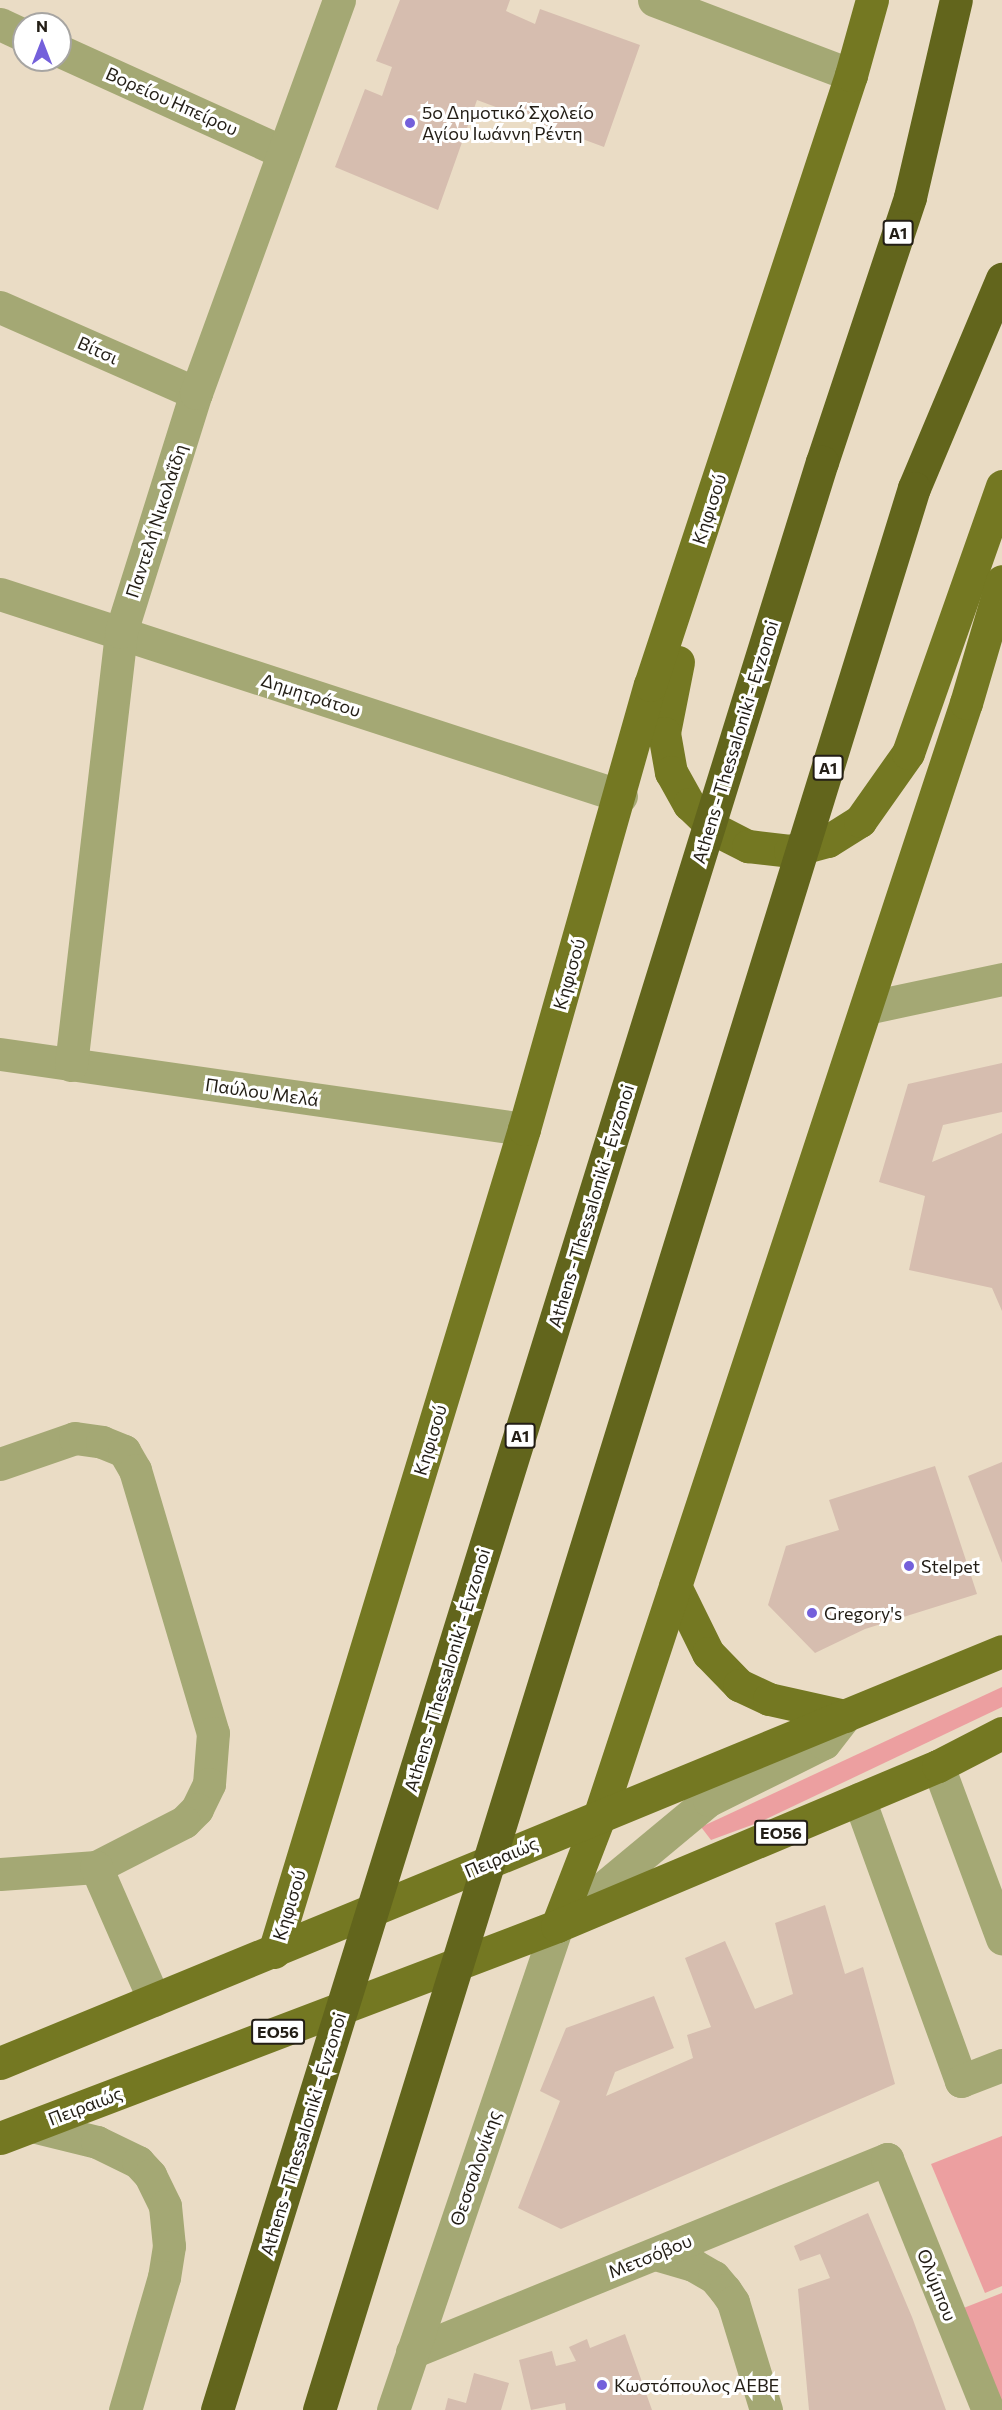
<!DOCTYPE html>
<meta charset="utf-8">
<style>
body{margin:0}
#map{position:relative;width:1002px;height:2410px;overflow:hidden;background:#eadcc5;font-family:Commissioner,sans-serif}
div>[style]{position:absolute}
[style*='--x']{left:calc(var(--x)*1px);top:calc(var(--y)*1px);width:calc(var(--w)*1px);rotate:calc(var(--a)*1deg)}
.green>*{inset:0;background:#ec9fa0}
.building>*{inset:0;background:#d6bdaf}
.minor>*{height:33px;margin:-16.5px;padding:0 16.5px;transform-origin:16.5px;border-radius:16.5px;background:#a4a874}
.major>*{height:33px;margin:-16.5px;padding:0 16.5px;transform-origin:16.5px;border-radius:16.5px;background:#747822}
.highway>*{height:33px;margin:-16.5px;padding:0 16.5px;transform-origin:16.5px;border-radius:16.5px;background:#62651c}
.highway-bridge>*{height:33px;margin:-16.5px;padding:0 16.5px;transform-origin:16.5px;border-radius:16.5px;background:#62651c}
.dots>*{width:16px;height:16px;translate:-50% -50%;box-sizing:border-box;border:3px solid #fff;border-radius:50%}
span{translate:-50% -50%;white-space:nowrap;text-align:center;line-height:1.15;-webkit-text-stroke:6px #fff;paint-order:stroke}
.shield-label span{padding:2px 4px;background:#fff;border:2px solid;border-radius:4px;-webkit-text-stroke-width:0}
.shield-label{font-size:16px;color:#231e16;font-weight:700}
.street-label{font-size:18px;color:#231e16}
.poi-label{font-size:18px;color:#231e16}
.left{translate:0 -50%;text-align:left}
.north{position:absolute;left:12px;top:12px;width:60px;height:60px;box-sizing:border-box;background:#fff;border:2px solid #a7a5a2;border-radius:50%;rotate:0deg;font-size:16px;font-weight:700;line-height:24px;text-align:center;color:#231e16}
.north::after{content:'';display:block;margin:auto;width:21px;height:27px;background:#7460db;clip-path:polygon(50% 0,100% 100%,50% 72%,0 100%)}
</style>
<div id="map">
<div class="green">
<i style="clip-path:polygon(1002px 1687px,1002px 1707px,760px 1822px,711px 1840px,701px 1827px)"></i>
<i style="clip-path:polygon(1002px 2136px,1002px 2286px,985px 2293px,931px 2164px)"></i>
<i style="clip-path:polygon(1002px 2293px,1002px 2410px,961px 2309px)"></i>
</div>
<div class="building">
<i style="clip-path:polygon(400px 0,510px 0,506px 11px,535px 24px,540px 9px,640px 45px,604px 147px,477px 100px,438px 210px,335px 167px,365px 89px,382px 96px,392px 67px,376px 61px)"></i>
<i style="clip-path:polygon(1002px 1063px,1002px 1112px,943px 1125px,932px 1162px,1002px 1133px,1002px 1311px,992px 1288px,909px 1270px,925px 1196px,879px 1182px,908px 1084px)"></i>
<i style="clip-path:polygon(1002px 1462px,1002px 1563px,968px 1476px)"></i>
<i style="clip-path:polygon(935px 1466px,977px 1594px,865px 1629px,815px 1653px,768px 1605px,786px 1546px,839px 1530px,829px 1500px)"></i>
<i style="clip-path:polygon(825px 1905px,845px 1974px,863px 1967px,895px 2084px,561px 2229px,518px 2208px,560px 2101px,540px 2091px,566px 2028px,654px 1996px,674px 2048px,615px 2072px,606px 2096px,693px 2058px,687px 2035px,711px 2027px,685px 1958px,725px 1941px,755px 2009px,793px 1994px,775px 1923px)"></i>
<i style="clip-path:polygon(868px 2213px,912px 2317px,946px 2410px,809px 2410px,798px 2289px,830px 2278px,820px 2254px,800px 2261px,794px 2246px)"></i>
<i style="clip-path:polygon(625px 2334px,652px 2410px,566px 2410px,565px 2403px,531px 2410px,519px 2360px,552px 2351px,556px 2366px,576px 2361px,569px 2347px,587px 2339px,590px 2348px)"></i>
<i style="clip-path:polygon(474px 2373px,509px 2383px,501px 2410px,445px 2410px,448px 2398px,466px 2403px)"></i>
</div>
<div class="minor">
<i style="--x:654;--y:0;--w:211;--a:20.8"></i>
<i style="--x:0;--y:24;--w:26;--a:25"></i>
<i style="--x:60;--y:51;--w:245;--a:24.4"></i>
<i style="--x:0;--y:307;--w:214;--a:23.7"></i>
<i style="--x:0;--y:594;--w:653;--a:18.02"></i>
<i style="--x:866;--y:1008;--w:139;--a:-12"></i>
<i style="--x:0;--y:1054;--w:529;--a:8.15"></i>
<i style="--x:71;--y:1065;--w:436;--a:-83.4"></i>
<i style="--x:121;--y:632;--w:250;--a:-72.6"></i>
<i style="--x:196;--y:393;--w:418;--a:-70"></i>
<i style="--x:0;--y:1464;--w:79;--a:-19.1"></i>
<i style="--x:75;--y:1438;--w:27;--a:8"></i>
<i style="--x:102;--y:1442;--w:24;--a:22"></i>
<i style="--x:124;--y:1451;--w:22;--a:60"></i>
<i style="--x:135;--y:1470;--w:274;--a:73.5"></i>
<i style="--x:213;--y:1733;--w:51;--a:94.5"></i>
<i style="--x:209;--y:1784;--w:28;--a:116"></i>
<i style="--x:197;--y:1809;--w:18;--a:135"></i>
<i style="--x:184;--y:1822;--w:99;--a:152.9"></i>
<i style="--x:96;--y:1867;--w:96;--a:175.8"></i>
<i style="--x:938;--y:1766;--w:184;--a:69.6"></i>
<i style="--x:859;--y:1799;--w:300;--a:70.1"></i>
<i style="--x:961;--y:2081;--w:44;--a:-21.3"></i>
<i style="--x:96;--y:1867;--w:145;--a:66.4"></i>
<i style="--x:32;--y:2126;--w:67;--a:13.8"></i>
<i style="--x:97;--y:2142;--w:46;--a:26"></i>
<i style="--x:138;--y:2162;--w:18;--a:47"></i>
<i style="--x:150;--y:2175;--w:34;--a:64"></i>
<i style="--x:165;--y:2206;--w:40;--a:84.3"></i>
<i style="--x:169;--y:2246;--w:31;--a:99"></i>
<i style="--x:164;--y:2277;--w:139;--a:106.3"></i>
<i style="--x:655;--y:2254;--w:40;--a:16"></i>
<i style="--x:693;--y:2265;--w:24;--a:30"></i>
<i style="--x:714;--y:2277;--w:17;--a:50"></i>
<i style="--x:725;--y:2290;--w:14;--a:56"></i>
<i style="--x:733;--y:2302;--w:113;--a:73"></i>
<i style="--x:412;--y:2352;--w:513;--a:-22.11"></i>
<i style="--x:887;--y:2159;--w:271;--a:68.1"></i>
<i style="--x:393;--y:2410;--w:511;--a:-71.28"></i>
<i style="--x:557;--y:1926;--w:197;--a:-39.7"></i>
<i style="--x:709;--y:1800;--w:128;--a:-26.4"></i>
<i style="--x:824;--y:1743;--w:34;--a:-52"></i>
</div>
<div class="major">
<i style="--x:678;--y:662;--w:72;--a:101.2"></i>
<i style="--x:664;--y:733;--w:40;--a:80"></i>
<i style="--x:671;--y:772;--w:37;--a:61"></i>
<i style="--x:689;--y:804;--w:37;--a:44"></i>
<i style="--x:716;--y:830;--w:36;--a:27"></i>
<i style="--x:748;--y:846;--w:42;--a:6.8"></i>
<i style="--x:790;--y:851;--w:39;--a:-15"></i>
<i style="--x:828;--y:841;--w:38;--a:-32"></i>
<i style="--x:860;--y:821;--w:83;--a:-54.8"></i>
<i style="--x:908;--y:753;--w:283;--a:-70.6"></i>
<i style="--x:675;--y:1586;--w:75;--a:63.8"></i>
<i style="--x:708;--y:1653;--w:45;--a:45.9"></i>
<i style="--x:739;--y:1685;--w:33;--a:25"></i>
<i style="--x:769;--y:1699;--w:78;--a:12.6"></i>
<i style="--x:557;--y:1926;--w:117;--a:-68.9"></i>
<i style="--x:599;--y:1817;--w:1173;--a:-71.77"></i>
<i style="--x:966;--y:703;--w:127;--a:-73.6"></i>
<i style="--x:274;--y:1952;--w:860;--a:-73.1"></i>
<i style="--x:524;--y:1129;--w:462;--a:-74.2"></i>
<i style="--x:650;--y:685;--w:642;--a:-71.76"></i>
<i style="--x:851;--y:75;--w:78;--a:-74.4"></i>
<i style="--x:0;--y:2063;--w:1083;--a:-22.35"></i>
<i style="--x:0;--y:2138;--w:596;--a:-20.84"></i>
<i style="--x:557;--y:1926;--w:413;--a:-22.8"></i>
<i style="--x:938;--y:1766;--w:72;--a:-27.3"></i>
</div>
<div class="highway">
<i style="--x:822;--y:462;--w:279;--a:-71.6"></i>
<i style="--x:910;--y:197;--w:202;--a:-76.9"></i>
<i style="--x:914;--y:488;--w:227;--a:-67.2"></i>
</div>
<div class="highway-bridge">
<i style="--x:217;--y:2410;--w:2040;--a:-72.75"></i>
<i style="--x:319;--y:2410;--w:2012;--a:-72.8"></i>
</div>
<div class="dots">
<i style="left:410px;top:123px;background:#7460db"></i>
<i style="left:909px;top:1566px;background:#7460db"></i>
<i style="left:812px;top:1613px;background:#7460db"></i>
<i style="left:602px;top:2385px;background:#7460db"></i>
</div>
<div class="shield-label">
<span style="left:898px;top:233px">Α1</span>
<span style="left:828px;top:768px">Α1</span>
<span style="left:520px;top:1436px">Α1</span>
<span style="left:781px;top:1833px">ΕΟ56</span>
<span style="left:278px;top:2032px">ΕΟ56</span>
</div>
<div class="street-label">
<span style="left:172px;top:101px;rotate:24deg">Βορείου Ηπείρου</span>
<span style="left:98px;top:350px;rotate:24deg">Βίτσι</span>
<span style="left:709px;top:509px;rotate:-72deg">Κηφισού</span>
<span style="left:156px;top:521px;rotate:-72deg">Παντελή Νικολαΐδη</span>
<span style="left:311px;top:695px;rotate:18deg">Δημητράτου</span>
<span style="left:735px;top:742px;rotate:-73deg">Athens - Thessaloniki - Evzonoi</span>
<span style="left:569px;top:974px;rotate:-74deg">Κηφισού</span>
<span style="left:262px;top:1092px;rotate:8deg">Παύλου Μελά</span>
<span style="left:591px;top:1206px;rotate:-73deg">Athens - Thessaloniki - Evzonoi</span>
<span style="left:430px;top:1440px;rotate:-73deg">Κηφισού</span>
<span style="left:447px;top:1670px;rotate:-73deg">Athens - Thessaloniki - Evzonoi</span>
<span style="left:501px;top:1857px;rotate:-23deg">Πειραιώς</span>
<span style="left:289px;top:1905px;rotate:-73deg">Κηφισού</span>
<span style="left:85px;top:2106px;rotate:-21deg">Πειραιώς</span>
<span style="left:303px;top:2134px;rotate:-73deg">Athens - Thessaloniki - Evzonoi</span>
<span style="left:475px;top:2168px;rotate:-71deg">Θεσσαλονίκης</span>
<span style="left:650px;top:2256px;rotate:-22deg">Μετσόβου</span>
<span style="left:937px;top:2285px;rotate:68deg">Ολύμπου</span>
</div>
<div class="poi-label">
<span class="left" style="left:422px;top:123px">5ο Δημοτικό Σχολείο<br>Αγίου Ιωάννη Ρέντη</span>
<span class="left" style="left:921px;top:1566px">Stelpet</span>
<span class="left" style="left:824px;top:1613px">Gregory's</span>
<span class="left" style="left:614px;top:2385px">Κωστόπουλος ΑΕΒΕ</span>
</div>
<div class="north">N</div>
</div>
